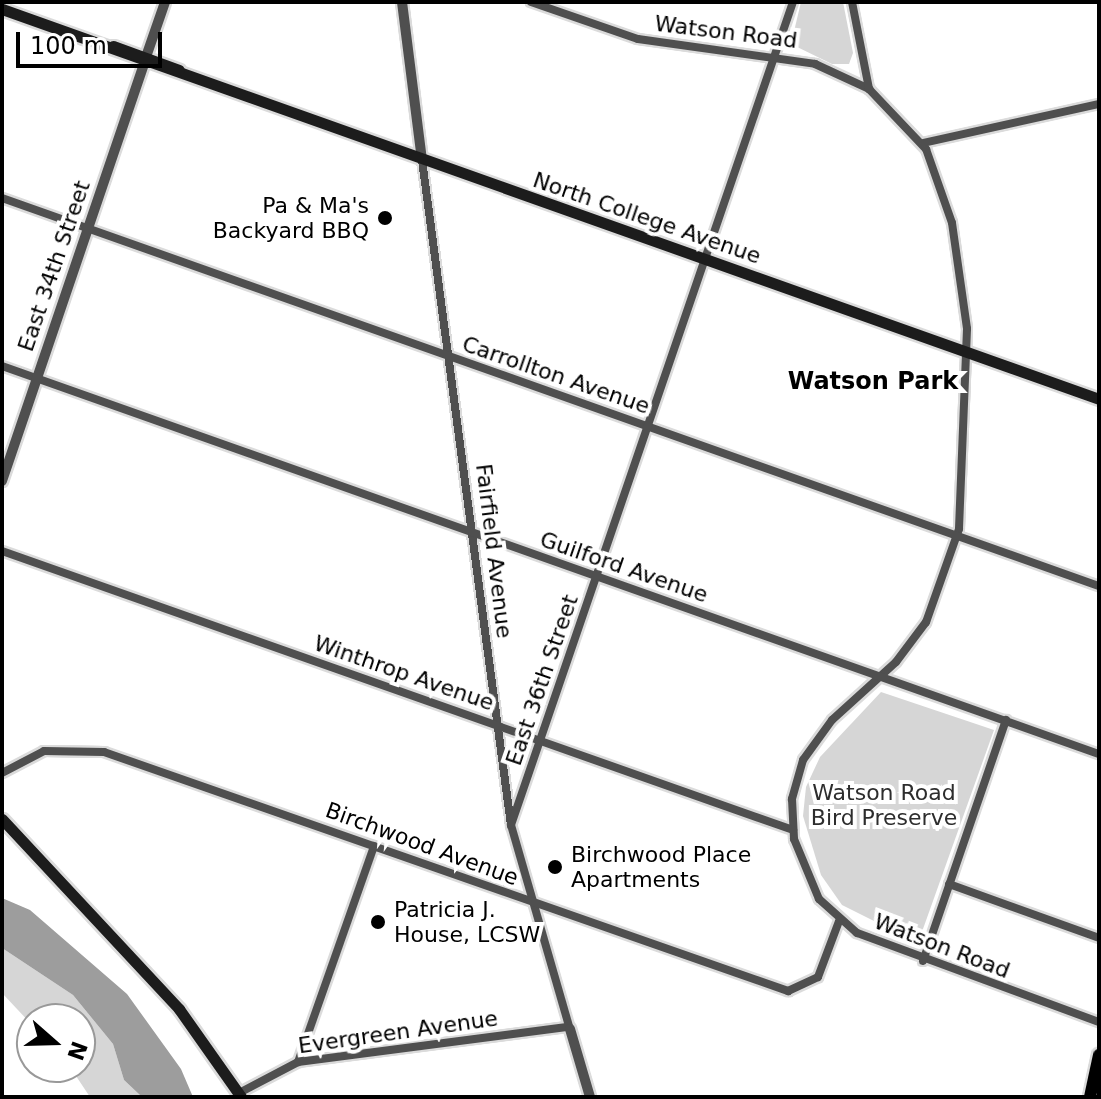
<!DOCTYPE html>
<style>
body{margin:0}
#map{position:relative;width:1101px;height:1099px;overflow:hidden;background:#fff;font-family:"DejaVu Sans",sans-serif}
div>[style]{position:absolute}
[style*='--x']{left:calc(var(--x)*1px);top:calc(var(--y)*1px);width:calc(var(--w)*1px);rotate:calc(var(--a)*1deg)}
.green>*{inset:0;background:#d6d6d6}
.water>*{inset:0;background:#9d9d9d}
.roads{filter:drop-shadow(2px 0 #dbdbdb) drop-shadow(-2px 0 #dbdbdb) drop-shadow(0 2px #dbdbdb) drop-shadow(0 -2px #dbdbdb)}
.minor>*{height:8px;margin:-4px;padding:0 4px;transform-origin:4px;border-radius:4px;background:#4f4f4f}
.tertiary>*{height:10px;margin:-5px;padding:0 5px;transform-origin:5px;border-radius:5px;background:#4f4f4f}
.secondary>*{height:11px;margin:-5.5px;padding:0 5.5px;transform-origin:5.5px;border-radius:5.5px;background:#1c1c1c}
.primary>*{height:12px;margin:-6px;padding:0 6px;transform-origin:6px;border-radius:6px;background:#000}
.dots>*{width:22px;height:22px;translate:-50% -50%;box-sizing:border-box;border:4px solid #fff;border-radius:50%}
span{translate:-50% -50%;white-space:nowrap;text-align:center;line-height:1.15;-webkit-text-stroke:8px #fff;paint-order:stroke}
.street-label{font-size:22px;color:#000}
.poi-label{font-size:22px;color:#000}
.right{translate:-100% -50%;text-align:right}
.left{translate:0 -50%;text-align:left}
.park-label{font-size:22px;color:#2d2d2d}
.neighbourhood-label{font-size:24px;color:#000;font-weight:700}
.frame{position:absolute;inset:0;border:4px solid #000;pointer-events:none}
.north{position:absolute;left:16px;top:1003px;width:80px;height:80px;box-sizing:border-box;background:#fff;border:2px solid #999;border-radius:50%;rotate:110deg;font-size:22px;font-weight:700;line-height:32px;text-align:center;color:#000}
.north::after{content:'';display:block;margin:auto;width:28px;height:36px;background:#000;clip-path:polygon(50% 0,100% 100%,50% 72%,0 100%)}
.scale{position:absolute;left:16px;top:32px;width:146px;height:36px;box-sizing:border-box;border:4px solid #000;border-top:0;padding-left:10px;font-size:24px;line-height:28px;white-space:nowrap;color:#000;-webkit-text-stroke:6px #fff;paint-order:stroke}
</style>
<div id="map">
<div class="green">
<i style="clip-path:polygon(801px 2px,843px 2px,853px 53px,849px 64px,832px 64px,791px 44px)"></i>
<i style="clip-path:polygon(881px 692px,994px 730px,918px 943px,842px 905px,821px 875px,803px 816px,806px 787px,820px 757px)"></i>
<i style="clip-path:polygon(2px 948px,73px 995px,113px 1044px,124px 1080px,142px 1097px,90px 1097px,70px 1067px,80px 1067px,80px 1019px,32px 1019px,32px 1025px,2px 993px)"></i>
</div>
<div class="water">
<i style="clip-path:polygon(2px 898px,30px 910px,127px 994px,181px 1069px,193px 1097px,142px 1097px,124px 1080px,113px 1044px,73px 995px,2px 948px)"></i>
</div>
<div class="roads">
<div class="minor">
<i style="--x:531;--y:2;--w:113;--a:19.1"></i>
<i style="--x:638;--y:39;--w:179;--a:8"></i>
<i style="--x:815;--y:64;--w:60;--a:24.8"></i>
<i style="--x:869;--y:89;--w:83;--a:46.5"></i>
<i style="--x:926;--y:149;--w:78;--a:70.6"></i>
<i style="--x:952;--y:223;--w:107;--a:81.9"></i>
<i style="--x:967;--y:329;--w:200;--a:92.3"></i>
<i style="--x:959;--y:529;--w:99;--a:109.5"></i>
<i style="--x:926;--y:622;--w:50;--a:126.9"></i>
<i style="--x:896;--y:662;--w:86;--a:137.8"></i>
<i style="--x:832;--y:720;--w:49;--a:125.9"></i>
<i style="--x:803;--y:760;--w:41;--a:105.8"></i>
<i style="--x:792;--y:799;--w:40;--a:87.1"></i>
<i style="--x:794;--y:839;--w:65;--a:67.4"></i>
<i style="--x:819;--y:899;--w:51;--a:41.8"></i>
<i style="--x:857;--y:933;--w:258;--a:20.2"></i>
<i style="--x:852;--y:2;--w:89;--a:78.9"></i>
<i style="--x:923;--y:143;--w:180;--a:-12.5"></i>
<i style="--x:422;--y:160;--w:671;--a:82.38"></i>
<i style="--x:511;--y:825;--w:212;--a:73.9"></i>
<i style="--x:2;--y:198;--w:1164;--a:19.48"></i>
<i style="--x:2;--y:366;--w:1164;--a:19.48"></i>
<i style="--x:2;--y:551;--w:839;--a:19.43"></i>
<i style="--x:2;--y:773;--w:47;--a:-27.6"></i>
<i style="--x:44;--y:751;--w:60;--a:1"></i>
<i style="--x:104;--y:752;--w:725;--a:19.26"></i>
<i style="--x:788;--y:991;--w:33;--a:-25"></i>
<i style="--x:818;--y:977;--w:60;--a:-69.4"></i>
<i style="--x:511;--y:825;--w:870;--a:-71.09"></i>
<i style="--x:949;--y:884;--w:159;--a:19.8"></i>
<i style="--x:923;--y:961;--w:255;--a:-71"></i>
<i style="--x:298;--y:1062;--w:229;--a:-70.6"></i>
<i style="--x:239;--y:1093;--w:67;--a:-27.7"></i>
<i style="--x:298;--y:1062;--w:273;--a:-7.4"></i>
</div>
<div class="tertiary">
<i style="--x:402;--y:2;--w:159;--a:82.8"></i>
<i style="--x:147;--y:54;--w:55;--a:-70.9"></i>
<i style="--x:2;--y:481;--w:441;--a:-71.2"></i>
<i style="--x:570;--y:1029;--w:71;--a:73.6"></i>
</div>
<div class="secondary">
<i style="--x:2;--y:9;--w:1164;--a:19.57"></i>
<i style="--x:113;--y:46;--w:70;--a:20"></i>
<i style="--x:2;--y:819;--w:260;--a:47"></i>
<i style="--x:179;--y:1009;--w:108;--a:54.8"></i>
</div>
<div class="primary">
<i style="--x:1090;--y:1097;--w:43;--a:-77.9"></i>
</div>
</div>
<div class="dots">
<i style="left:385px;top:218px;background:#000"></i>
<i style="left:555px;top:867px;background:#000"></i>
<i style="left:378px;top:922px;background:#000"></i>
</div>
<div class="street-label">
<span style="left:726px;top:32px;rotate:7deg">Watson Road</span>
<span style="left:647px;top:218px;rotate:19deg">North College Avenue</span>
<span style="left:54px;top:266px;rotate:-71deg">East 34th Street</span>
<span style="left:556px;top:375px;rotate:19deg">Carrollton Avenue</span>
<span style="left:494px;top:551px;rotate:83deg">Fairfield Avenue</span>
<span style="left:624px;top:567px;rotate:19deg">Guilford Avenue</span>
<span style="left:404px;top:673px;rotate:19deg">Winthrop Avenue</span>
<span style="left:542px;top:680px;rotate:-71deg">East 36th Street</span>
<span style="left:422px;top:844px;rotate:20deg">Birchwood Avenue</span>
<span style="left:942px;top:946px;rotate:21deg">Watson Road</span>
<span style="left:398px;top:1032px;rotate:-8deg">Evergreen Avenue</span>
</div>
<div class="poi-label">
<span class="right" style="left:369px;top:218px">Pa &amp; Ma's<br>Backyard BBQ</span>
<span class="left" style="left:571px;top:867px">Birchwood Place<br>Apartments</span>
<span class="left" style="left:394px;top:922px">Patricia J.<br>House, LCSW</span>
</div>
<div class="park-label">
<span style="left:884px;top:805px">Watson Road<br>Bird Preserve</span>
</div>
<div class="neighbourhood-label">
<span style="left:873px;top:382px">Watson Park</span>
</div>
<div class="frame"></div>
<div class="north">N</div>
<div class="scale">100 m</div>
</div>
